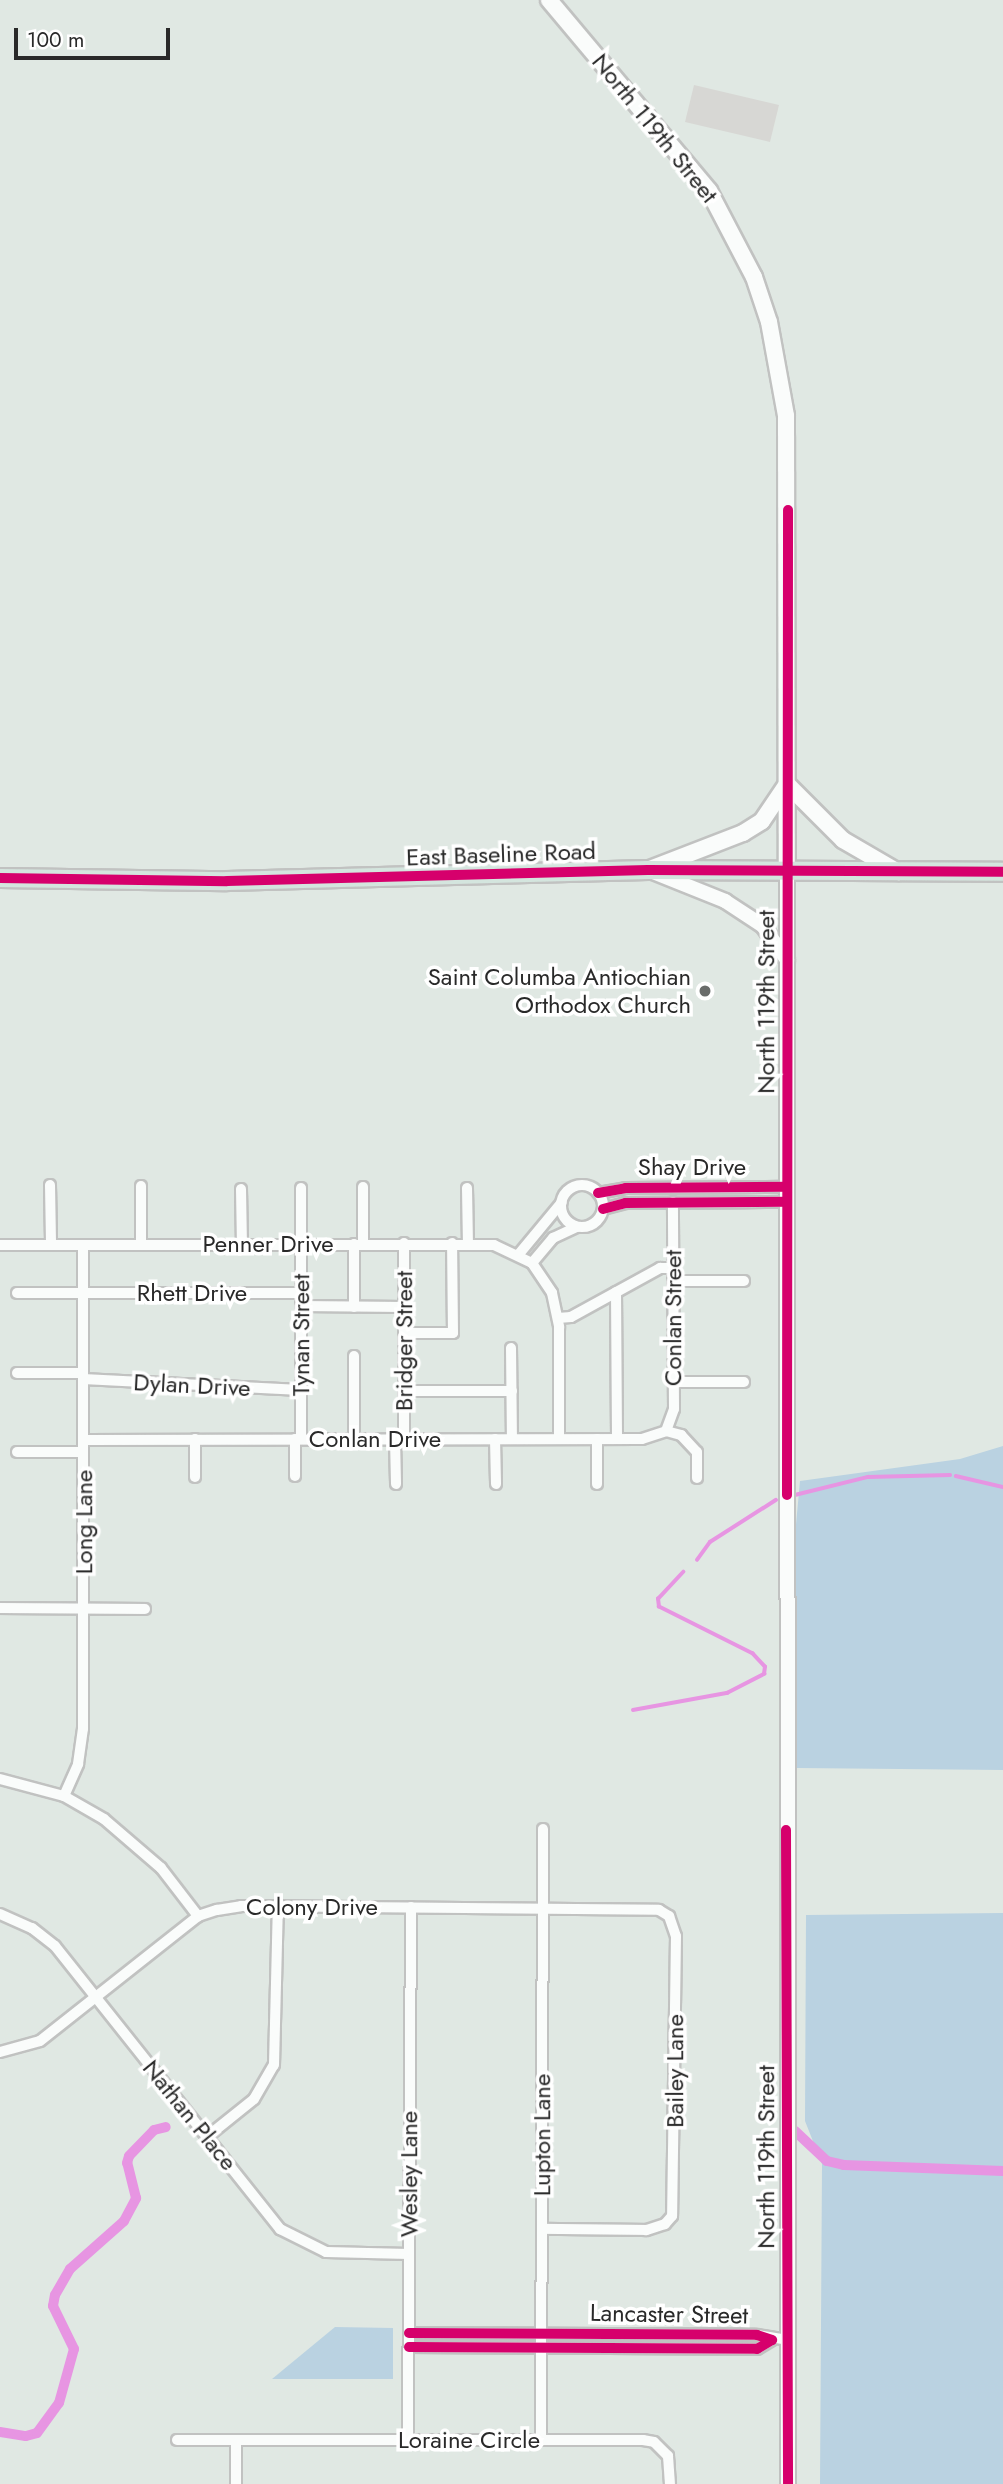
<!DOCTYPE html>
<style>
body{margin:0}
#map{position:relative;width:1003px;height:2484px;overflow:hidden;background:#e0e8e3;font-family:Jost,sans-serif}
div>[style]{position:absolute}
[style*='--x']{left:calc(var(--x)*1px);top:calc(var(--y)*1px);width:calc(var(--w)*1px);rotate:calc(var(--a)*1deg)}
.industrial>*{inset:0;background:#d7d7d4}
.green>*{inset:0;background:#bad2e1}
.stream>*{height:3.5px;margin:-1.75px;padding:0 1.75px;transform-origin:1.75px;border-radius:1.75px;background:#e795e2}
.canal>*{height:10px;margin:-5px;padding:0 5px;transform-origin:5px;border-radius:5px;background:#e795e2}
.roads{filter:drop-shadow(2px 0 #c1c2c1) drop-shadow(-2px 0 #c1c2c1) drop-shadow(0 2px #c1c2c1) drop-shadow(0 -2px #c1c2c1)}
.minor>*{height:10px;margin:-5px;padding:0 5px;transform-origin:5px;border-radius:5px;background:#fafcfb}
.minor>.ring{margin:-5px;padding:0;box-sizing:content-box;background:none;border:10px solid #fafcfb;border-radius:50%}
.tertiary>*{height:14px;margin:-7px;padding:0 7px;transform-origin:7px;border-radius:7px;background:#fafcfb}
.secondary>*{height:16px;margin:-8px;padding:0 8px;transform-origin:8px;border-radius:8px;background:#fafcfb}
.primary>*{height:18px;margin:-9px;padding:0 9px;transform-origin:9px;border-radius:9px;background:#d4e5de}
.cycleway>*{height:10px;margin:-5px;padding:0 5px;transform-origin:5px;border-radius:5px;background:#d6006c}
.dots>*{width:19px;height:19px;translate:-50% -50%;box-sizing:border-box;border:4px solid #fff;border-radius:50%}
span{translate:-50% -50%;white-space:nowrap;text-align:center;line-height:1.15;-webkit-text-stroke:7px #fff;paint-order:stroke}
.street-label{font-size:24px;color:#292929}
.poi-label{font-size:24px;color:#292929}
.right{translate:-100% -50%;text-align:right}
.scale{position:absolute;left:14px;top:28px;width:156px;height:32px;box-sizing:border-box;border:4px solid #292929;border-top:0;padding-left:9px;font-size:21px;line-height:24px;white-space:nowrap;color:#292929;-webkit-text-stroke:5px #fff;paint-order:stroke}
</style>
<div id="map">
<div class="industrial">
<i style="clip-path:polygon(694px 85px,779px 105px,770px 142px,685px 122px)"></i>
</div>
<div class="green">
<i style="clip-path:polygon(1003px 1446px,1003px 1770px,797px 1768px,793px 1557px,800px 1481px,960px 1459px)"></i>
<i style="clip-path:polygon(1003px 1913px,1003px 2484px,820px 2484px,822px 2164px,805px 2121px,806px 1915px)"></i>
<i style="clip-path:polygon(335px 2327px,393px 2328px,393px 2379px,272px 2379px)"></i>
</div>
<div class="stream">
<i style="--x:956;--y:1476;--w:48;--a:13.2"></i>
<i style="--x:795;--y:1495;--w:75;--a:-13.9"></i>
<i style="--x:868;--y:1477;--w:82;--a:-1.4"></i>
<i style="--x:697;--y:1560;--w:22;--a:-54"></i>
<i style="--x:710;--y:1542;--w:78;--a:-32.5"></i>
<i style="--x:633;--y:1710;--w:96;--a:-10.3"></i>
<i style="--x:727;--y:1693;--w:42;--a:-27.2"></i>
<i style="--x:764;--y:1674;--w:7;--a:-82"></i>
<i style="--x:765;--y:1667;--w:18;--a:-133"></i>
<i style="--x:753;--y:1654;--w:105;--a:-153.4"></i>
<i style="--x:659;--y:1607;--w:8;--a:-97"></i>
<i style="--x:658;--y:1599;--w:37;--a:-47"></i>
</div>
<div class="canal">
<i style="--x:795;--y:2131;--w:44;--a:43.2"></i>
<i style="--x:827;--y:2161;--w:17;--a:13"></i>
<i style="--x:844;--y:2165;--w:159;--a:2.2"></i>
<i style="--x:0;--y:2432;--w:26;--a:9"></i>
<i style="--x:26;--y:2436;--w:11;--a:-15"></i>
<i style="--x:37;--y:2433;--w:37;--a:-54"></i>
<i style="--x:59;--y:2403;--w:56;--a:-74.5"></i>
<i style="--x:74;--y:2349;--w:48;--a:-116"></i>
<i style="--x:53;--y:2306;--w:11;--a:-80"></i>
<i style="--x:55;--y:2295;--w:30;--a:-60"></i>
<i style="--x:70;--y:2269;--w:72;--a:-41.6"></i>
<i style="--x:124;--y:2221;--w:26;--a:-62"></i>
<i style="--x:136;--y:2198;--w:36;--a:-104"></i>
<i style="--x:127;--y:2163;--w:7;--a:-74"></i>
<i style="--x:129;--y:2156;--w:36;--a:-46"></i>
<i style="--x:154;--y:2130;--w:12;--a:-14"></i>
</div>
<div class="roads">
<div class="minor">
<i style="--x:50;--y:1185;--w:60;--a:89"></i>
<i class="ring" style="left:561px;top:1185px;width:32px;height:32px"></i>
<i style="--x:141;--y:1186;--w:58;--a:90"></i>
<i style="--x:363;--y:1187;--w:57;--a:90"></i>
<i style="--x:301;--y:1188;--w:251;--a:90"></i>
<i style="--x:467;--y:1188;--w:55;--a:89"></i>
<i style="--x:241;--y:1189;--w:55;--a:89"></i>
<i style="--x:598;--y:1193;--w:27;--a:-10"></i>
<i style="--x:625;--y:1188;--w:162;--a:-0.4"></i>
<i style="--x:603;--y:1209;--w:23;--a:-15"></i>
<i style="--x:625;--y:1203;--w:162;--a:-0.4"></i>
<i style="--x:404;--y:1243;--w:196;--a:90"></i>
<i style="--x:354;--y:1244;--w:63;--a:90"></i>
<i style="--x:0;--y:1245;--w:494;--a:0"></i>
<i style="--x:494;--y:1245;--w:42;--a:25.3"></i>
<i style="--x:532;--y:1263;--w:36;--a:56"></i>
<i style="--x:552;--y:1293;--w:35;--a:78"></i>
<i style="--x:559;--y:1327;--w:112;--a:90"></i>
<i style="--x:519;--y:1254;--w:67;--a:-50.4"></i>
<i style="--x:532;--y:1263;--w:33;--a:-50"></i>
<i style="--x:553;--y:1238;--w:26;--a:-25"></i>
<i style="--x:673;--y:1281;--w:71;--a:0"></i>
<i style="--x:616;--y:1292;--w:147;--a:89.6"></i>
<i style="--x:17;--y:1293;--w:284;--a:0"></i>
<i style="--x:301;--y:1306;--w:103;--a:0.6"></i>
<i style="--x:558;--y:1318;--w:13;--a:-4"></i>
<i style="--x:571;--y:1317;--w:102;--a:-28.8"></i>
<i style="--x:660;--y:1268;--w:13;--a:0"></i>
<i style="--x:404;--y:1333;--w:49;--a:0"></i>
<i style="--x:453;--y:1333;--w:90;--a:-90.6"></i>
<i style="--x:511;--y:1348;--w:91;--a:89.4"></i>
<i style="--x:354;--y:1356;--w:83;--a:90"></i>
<i style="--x:17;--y:1373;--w:66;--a:0"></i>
<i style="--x:83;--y:1379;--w:218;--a:2.9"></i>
<i style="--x:674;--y:1382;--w:70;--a:0"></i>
<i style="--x:404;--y:1391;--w:108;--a:0"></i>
<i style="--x:666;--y:1431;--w:23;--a:-70"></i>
<i style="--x:674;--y:1409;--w:207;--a:-90.3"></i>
<i style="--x:666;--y:1431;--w:16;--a:15"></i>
<i style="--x:681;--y:1435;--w:23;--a:47"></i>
<i style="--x:697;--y:1452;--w:26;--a:90"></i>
<i style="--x:195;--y:1439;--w:38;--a:90"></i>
<i style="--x:295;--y:1439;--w:37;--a:90"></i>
<i style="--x:395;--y:1439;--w:45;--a:88.7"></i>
<i style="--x:495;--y:1439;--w:45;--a:88.7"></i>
<i style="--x:597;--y:1439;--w:45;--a:90"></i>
<i style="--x:83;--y:1440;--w:559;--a:-0.1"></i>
<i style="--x:642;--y:1439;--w:25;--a:-18"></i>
<i style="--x:17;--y:1452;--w:66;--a:0"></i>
<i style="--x:0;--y:1608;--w:145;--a:0.4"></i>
<i style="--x:0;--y:1779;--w:66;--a:14.9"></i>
<i style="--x:64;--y:1796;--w:46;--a:29.9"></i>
<i style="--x:104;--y:1819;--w:75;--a:40.7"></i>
<i style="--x:161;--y:1868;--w:61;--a:52.4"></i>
<i style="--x:64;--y:1796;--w:35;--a:-66"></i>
<i style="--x:78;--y:1764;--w:35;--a:-82"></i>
<i style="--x:83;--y:1729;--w:484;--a:-90"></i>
<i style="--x:0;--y:1914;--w:35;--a:24"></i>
<i style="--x:32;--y:1928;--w:29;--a:38"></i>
<i style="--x:55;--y:1946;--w:362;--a:51.5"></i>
<i style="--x:280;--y:2229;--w:51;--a:26.6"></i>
<i style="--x:326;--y:2252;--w:83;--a:1.4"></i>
<i style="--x:0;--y:2052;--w:41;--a:-15.4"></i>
<i style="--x:40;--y:2041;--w:201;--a:-38.3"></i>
<i style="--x:198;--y:1916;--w:20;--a:-18"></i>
<i style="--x:217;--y:1910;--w:24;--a:-9"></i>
<i style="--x:241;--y:1906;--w:418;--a:0.5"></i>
<i style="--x:659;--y:1910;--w:12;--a:31"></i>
<i style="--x:669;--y:1916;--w:21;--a:71"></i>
<i style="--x:676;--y:1936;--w:280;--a:90.8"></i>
<i style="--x:672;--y:2216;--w:11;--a:131"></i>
<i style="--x:665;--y:2224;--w:20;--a:162"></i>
<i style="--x:646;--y:2230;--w:104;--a:-179.4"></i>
<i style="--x:208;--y:2136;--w:59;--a:-38.8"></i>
<i style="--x:254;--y:2099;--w:39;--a:-60"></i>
<i style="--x:274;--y:2065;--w:159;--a:-88.6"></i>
<i style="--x:409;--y:2333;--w:348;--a:0.3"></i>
<i style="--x:757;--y:2335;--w:31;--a:9"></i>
<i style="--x:409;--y:2347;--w:348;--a:0.3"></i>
<i style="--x:757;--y:2349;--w:17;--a:-31"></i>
<i style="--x:177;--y:2440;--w:466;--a:0"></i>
<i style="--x:643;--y:2440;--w:11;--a:10"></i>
<i style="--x:654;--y:2442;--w:20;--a:45"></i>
<i style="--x:668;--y:2456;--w:28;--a:86"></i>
<i style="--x:236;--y:2440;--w:44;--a:90"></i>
<i style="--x:408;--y:2440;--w:533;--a:-89.68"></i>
<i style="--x:541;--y:2440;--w:611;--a:-89.81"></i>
</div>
<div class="tertiary">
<i style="--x:787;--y:871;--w:1613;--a:89.96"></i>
<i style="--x:653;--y:872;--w:78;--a:21.9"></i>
<i style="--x:725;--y:901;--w:45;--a:33.3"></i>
<i style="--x:763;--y:926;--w:42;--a:54.8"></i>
</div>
<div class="secondary">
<i style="--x:549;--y:0;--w:249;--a:50"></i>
<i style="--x:709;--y:191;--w:97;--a:62.4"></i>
<i style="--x:754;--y:277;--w:47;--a:71.6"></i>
<i style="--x:769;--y:322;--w:96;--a:79.7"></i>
<i style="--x:786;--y:416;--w:455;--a:89.9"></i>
<i style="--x:650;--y:869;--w:100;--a:-21.2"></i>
<i style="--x:743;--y:833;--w:22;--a:-32"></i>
<i style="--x:762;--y:821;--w:45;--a:-56"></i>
<i style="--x:787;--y:784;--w:79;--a:45"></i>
<i style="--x:843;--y:840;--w:64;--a:30.2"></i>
</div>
<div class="primary">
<i style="--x:0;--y:878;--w:227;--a:0.8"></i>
<i style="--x:227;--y:881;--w:421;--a:-1.5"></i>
<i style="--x:648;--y:870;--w:355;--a:0.3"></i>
</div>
</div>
<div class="cycleway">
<i style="--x:0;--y:878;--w:227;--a:0.8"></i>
<i style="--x:227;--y:881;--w:421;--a:-1.5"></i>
<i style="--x:648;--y:870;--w:355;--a:0.3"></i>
<i style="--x:598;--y:1193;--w:27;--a:-10"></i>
<i style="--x:625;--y:1188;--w:162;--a:-0.4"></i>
<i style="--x:603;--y:1209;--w:23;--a:-15"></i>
<i style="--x:625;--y:1203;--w:162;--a:-0.4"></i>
<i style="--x:787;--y:1495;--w:985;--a:-89.94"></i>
<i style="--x:786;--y:1830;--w:654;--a:89.82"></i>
<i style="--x:409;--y:2333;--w:348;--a:0.3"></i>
<i style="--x:757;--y:2335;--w:16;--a:18"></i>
<i style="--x:409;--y:2347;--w:348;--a:0.3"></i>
<i style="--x:757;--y:2349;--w:17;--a:-31"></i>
</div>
<div class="dots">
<i style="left:705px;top:991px;background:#696c6a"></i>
</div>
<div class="street-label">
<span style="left:655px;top:128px;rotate:51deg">North 119th Street</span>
<span style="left:501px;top:854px;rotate:-2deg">East Baseline Road</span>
<span style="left:766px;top:1002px;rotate:-90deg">North 119th Street</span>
<span style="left:692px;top:1167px">Shay Drive</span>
<span style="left:268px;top:1244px">Penner Drive</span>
<span style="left:192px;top:1293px">Rhett Drive</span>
<span style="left:673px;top:1318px;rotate:-90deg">Conlan Street</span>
<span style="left:301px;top:1335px;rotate:-90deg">Tynan Street</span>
<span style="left:404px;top:1341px;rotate:-90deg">Bridger Street</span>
<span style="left:192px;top:1385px;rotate:3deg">Dylan Drive</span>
<span style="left:375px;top:1439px">Conlan Drive</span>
<span style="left:84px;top:1522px;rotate:-90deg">Long Lane</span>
<span style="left:312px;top:1907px">Colony Drive</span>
<span style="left:675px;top:2071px;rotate:-90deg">Bailey Lane</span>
<span style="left:190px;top:2115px;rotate:51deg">Nathan Place</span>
<span style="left:542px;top:2135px;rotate:-90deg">Lupton Lane</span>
<span style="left:766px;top:2157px;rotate:-90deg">North 119th Street</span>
<span style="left:409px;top:2174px;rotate:-90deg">Wesley Lane</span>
<span style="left:669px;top:2314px;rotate:1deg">Lancaster Street</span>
<span style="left:469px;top:2440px">Loraine Circle</span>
</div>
<div class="poi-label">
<span class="right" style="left:691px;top:991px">Saint Columba Antiochian<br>Orthodox Church</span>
</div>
<div class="scale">100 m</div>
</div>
